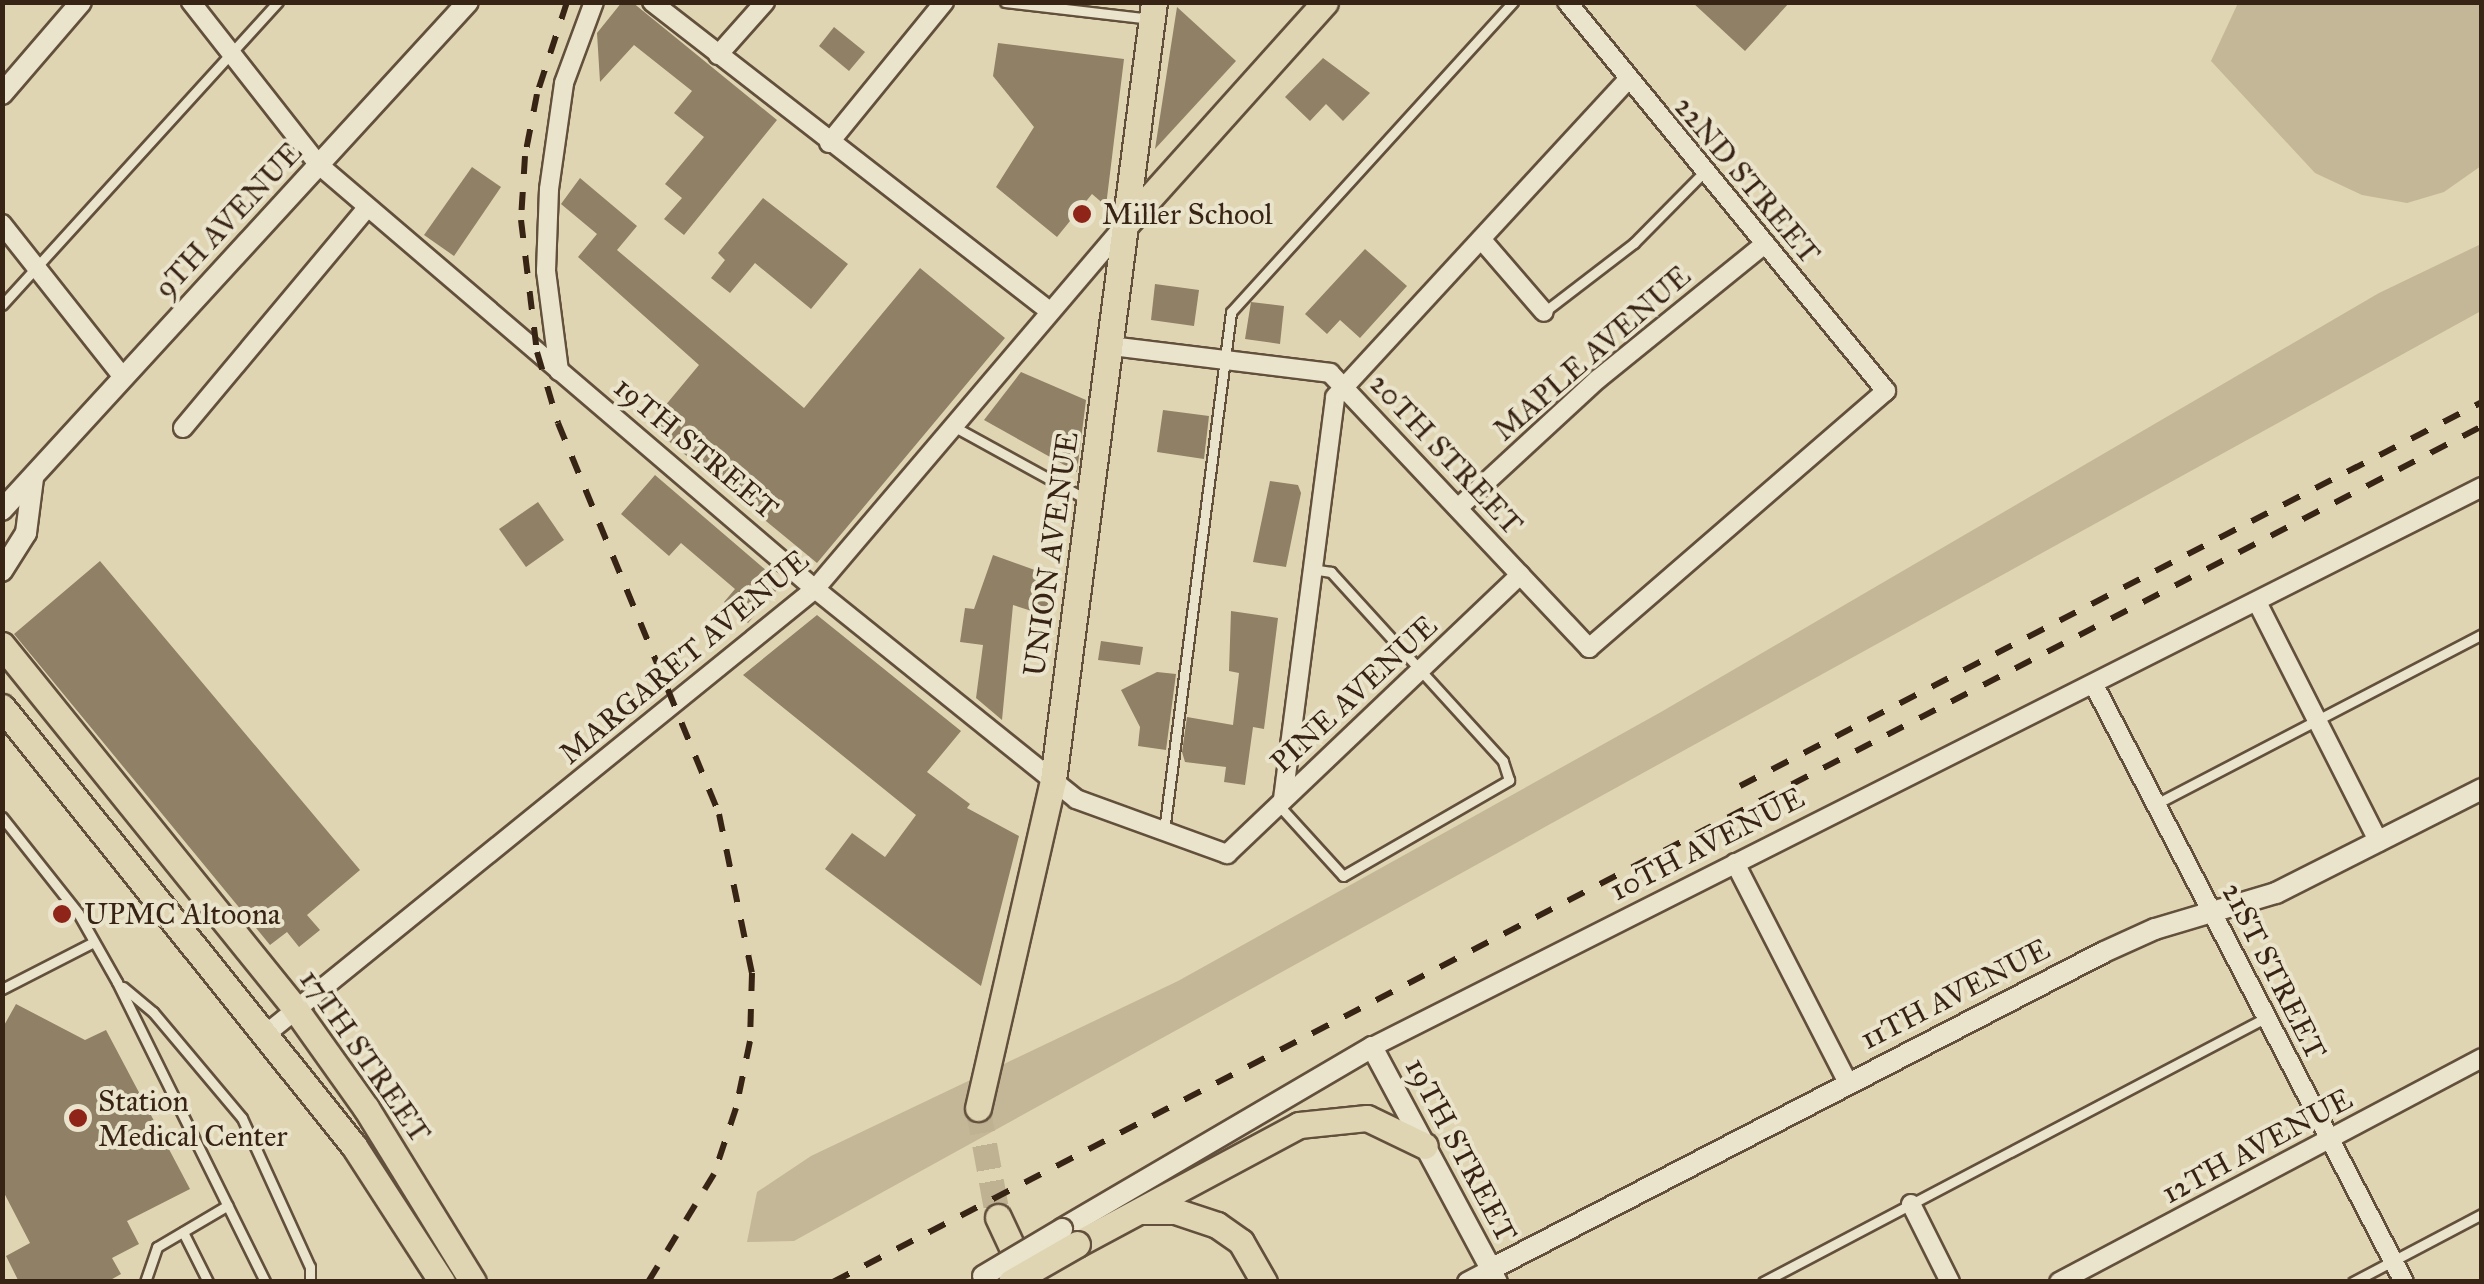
<!DOCTYPE html>
<style>
body{margin:0}
#map{position:relative;width:2484px;height:1284px;overflow:hidden;background:#e0d5b2;font-family:"IM FELL Great Primer",serif}
div>[style]{position:absolute}
[style*='--x']{left:calc(var(--x)*1px);top:calc(var(--y)*1px);width:calc(var(--w)*1px);rotate:calc(var(--a)*1deg)}
.green>*{inset:0;background:#c3b797}
.building>*{inset:0;background:#8f8066}
.primary-tunnel>*{height:25px;margin-top:-12.5px;transform-origin:0;background:repeating-linear-gradient(90deg,#beb292 0 25px,transparent 0 37px)}
.roads{filter:drop-shadow(2px 0 #62503c) drop-shadow(-2px 0 #62503c) drop-shadow(0 2px #62503c) drop-shadow(0 -2px #62503c)}
.service>*{height:9px;margin:-4.5px;padding:0 4.5px;transform-origin:4.5px;border-radius:4.5px;background:#ebe4cd}
.minor>*{height:18px;margin:-9px;padding:0 9px;transform-origin:9px;border-radius:9px;background:#ebe4cd}
.tertiary>*{height:20px;margin:-10px;padding:0 10px;transform-origin:10px;border-radius:10px;background:#ebe4cd}
.primary>*{height:25px;margin:-12.5px;padding:0 12.5px;transform-origin:12.5px;border-radius:12.5px;background:#e0d5b2}
.rail>*{height:6px;margin-top:-3px;transform-origin:0;background:repeating-linear-gradient(90deg,#382414 0 18px,transparent 0 36px)}
.bridges{filter:drop-shadow(2px 0 #62503c) drop-shadow(-2px 0 #62503c) drop-shadow(0 2px #62503c) drop-shadow(0 -2px #62503c)}
.tertiary-bridge>*{height:20px;margin:-10px;padding:0 10px;transform-origin:10px;border-radius:10px;background:#ebe4cd}
.primary-bridge>*{height:25px;margin:-12.5px;padding:0 12.5px;transform-origin:12.5px;border-radius:12.5px;background:#e0d5b2}
.dots>*{width:28px;height:28px;translate:-50% -50%;box-sizing:border-box;border:5px solid #ebe4cd;border-radius:50%}
span{translate:-50% -50%;white-space:nowrap;text-align:center;line-height:1.15;-webkit-text-stroke:8px #ebe4cd;paint-order:stroke}
.street-label{font-size:30px;color:#382414}
.poi-label{font-size:30px;color:#382414}
.left{translate:0 -50%;text-align:left}
.frame{position:absolute;inset:0;border:5px solid #382414;pointer-events:none}
</style>
<div id="map">
<div class="green">
<i style="clip-path:polygon(2238px 3px,2481px 3px,2481px 166px,2444px 192px,2407px 203px,2362px 195px,2315px 173px,2211px 61px)"></i>
<i style="clip-path:polygon(2481px 244px,2481px 311px,794px 1241px,747px 1242px,757px 1192px,811px 1156px,1178px 981px,1661px 712px,2379px 293px)"></i>
</div>
<div class="building">
<i style="clip-path:polygon(622px 2px,632px 2px,777px 120px,684px 235px,664px 219px,682px 198px,665px 184px,704px 137px,674px 113px,692px 91px,634px 45px,600px 82px,597px 33px)"></i>
<i style="clip-path:polygon(1692px 2px,1790px 2px,1745px 51px)"></i>
<i style="clip-path:polygon(1177px 7px,1236px 61px,1155px 149px)"></i>
<i style="clip-path:polygon(834px 27px,865px 52px,849px 71px,819px 46px)"></i>
<i style="clip-path:polygon(998px 43px,1124px 59px,1106px 206px,1092px 194px,1057px 237px,996px 187px,1034px 127px,993px 76px)"></i>
<i style="clip-path:polygon(1323px 58px,1370px 93px,1343px 121px,1326px 104px,1310px 121px,1285px 97px)"></i>
<i style="clip-path:polygon(472px 167px,501px 187px,454px 256px,424px 235px)"></i>
<i style="clip-path:polygon(580px 178px,637px 226px,617px 250px,804px 408px,920px 268px,1005px 338px,817px 563px,649px 425px,699px 365px,578px 257px,597px 234px,561px 204px)"></i>
<i style="clip-path:polygon(763px 198px,848px 264px,811px 309px,755px 263px,730px 293px,711px 278px,725px 260px,718px 253px)"></i>
<i style="clip-path:polygon(1365px 249px,1407px 286px,1360px 338px,1340px 320px,1327px 334px,1305px 314px)"></i>
<i style="clip-path:polygon(1155px 284px,1199px 290px,1194px 326px,1151px 320px)"></i>
<i style="clip-path:polygon(1251px 302px,1284px 306px,1280px 344px,1245px 339px)"></i>
<i style="clip-path:polygon(1021px 372px,1086px 400px,1077px 472px,984px 420px)"></i>
<i style="clip-path:polygon(1163px 410px,1209px 416px,1204px 459px,1157px 452px)"></i>
<i style="clip-path:polygon(655px 475px,782px 584px,748px 623px,724px 602px,735px 589px,681px 543px,669px 556px,621px 514px)"></i>
<i style="clip-path:polygon(1270px 481px,1298px 485px,1301px 493px,1286px 567px,1253px 562px)"></i>
<i style="clip-path:polygon(538px 502px,564px 540px,526px 567px,499px 529px)"></i>
<i style="clip-path:polygon(993px 555px,1057px 578px,1044px 615px,1013px 605px,1002px 720px,976px 698px,983px 645px,960px 642px,965px 608px,974px 609px)"></i>
<i style="clip-path:polygon(100px 561px,360px 870px,307px 915px,320px 930px,299px 947px,287px 932px,270px 945px,14px 634px)"></i>
<i style="clip-path:polygon(1231px 611px,1278px 618px,1264px 729px,1253px 727px,1245px 785px,1224px 782px,1226px 767px,1185px 762px,1182px 752px,1187px 717px,1233px 725px,1239px 673px,1229px 671px)"></i>
<i style="clip-path:polygon(817px 615px,961px 731px,927px 772px,970px 804px,967px 808px,1019px 836px,981px 986px,825px 869px,852px 833px,885px 857px,916px 815px,743px 675px)"></i>
<i style="clip-path:polygon(1101px 641px,1143px 647px,1140px 665px,1098px 660px)"></i>
<i style="clip-path:polygon(1157px 672px,1176px 674px,1166px 750px,1138px 746px,1140px 727px,1121px 690px)"></i>
<i style="clip-path:polygon(16px 1004px,85px 1040px,106px 1030px,190px 1189px,127px 1221px,139px 1244px,112px 1258px,121px 1274px,107px 1282px,19px 1282px,6px 1256px,30px 1243px,2px 1189px,2px 1029px)"></i>
</div>
<div class="primary-tunnel">
<i style="--x:978;--y:1108;--w:111;--a:79.6"></i>
</div>
<div class="roads">
<div class="service">
<i style="--x:1005;--y:2;--w:147;--a:6.6"></i>
<i style="--x:2;--y:305;--w:410;--a:-47.7"></i>
<i style="--x:1544;--y:312;--w:113;--a:-37.5"></i>
<i style="--x:1634;--y:243;--w:101;--a:-45.4"></i>
<i style="--x:953;--y:426;--w:149;--a:28.8"></i>
<i style="--x:1283;--y:802;--w:8;--a:90"></i>
<i style="--x:1283;--y:810;--w:89;--a:47.7"></i>
<i style="--x:1343;--y:876;--w:192;--a:-30"></i>
<i style="--x:1509;--y:780;--w:20;--a:-108"></i>
<i style="--x:1503;--y:761;--w:256;--a:-132.3"></i>
<i style="--x:1331;--y:572;--w:18;--a:-171"></i>
<i style="--x:2156;--y:804;--w:368;--a:-27.5"></i>
<i style="--x:2;--y:817;--w:122;--a:51.6"></i>
<i style="--x:78;--y:913;--w:79;--a:60.5"></i>
<i style="--x:117;--y:982;--w:335;--a:63.7"></i>
<i style="--x:1164;--y:831;--w:523;--a:-82.64"></i>
<i style="--x:1231;--y:312;--w:419;--a:-47.7"></i>
<i style="--x:123;--y:987;--w:39;--a:40"></i>
<i style="--x:153;--y:1012;--w:138;--a:50"></i>
<i style="--x:242;--y:1118;--w:164;--a:65.5"></i>
<i style="--x:310;--y:1267;--w:15;--a:90"></i>
<i style="--x:2;--y:989;--w:103;--a:-27.1"></i>
<i style="--x:183;--y:1232;--w:56;--a:63.4"></i>
<i style="--x:145;--y:1282;--w:37;--a:-71"></i>
<i style="--x:157;--y:1247;--w:82;--a:-30.6"></i>
<i style="--x:1763;--y:1282;--w:569;--a:-27.74"></i>
<i style="--x:2353;--y:1282;--w:146;--a:-27.8"></i>
</div>
<div class="minor">
<i style="--x:191;--y:2;--w:207;--a:51.9"></i>
<i style="--x:319;--y:165;--w:653;--a:40.53"></i>
<i style="--x:815;--y:589;--w:335;--a:38.8"></i>
<i style="--x:1076;--y:799;--w:161;--a:20"></i>
<i style="--x:1227;--y:854;--w:405;--a:-43.6"></i>
<i style="--x:652;--y:2;--w:502;--a:37.87"></i>
<i style="--x:718;--y:55;--w:71;--a:-48.4"></i>
<i style="--x:829;--y:143;--w:182;--a:-50.8"></i>
<i style="--x:2;--y:224;--w:195;--a:51.7"></i>
<i style="--x:1481;--y:239;--w:96;--a:49.2"></i>
<i style="--x:1111;--y:346;--w:221;--a:7"></i>
<i style="--x:1330;--y:373;--w:378;--a:46.7"></i>
<i style="--x:1589;--y:648;--w:393;--a:-40.9"></i>
<i style="--x:1886;--y:391;--w:503;--a:-129.35"></i>
<i style="--x:559;--y:371;--w:101;--a:-97.4"></i>
<i style="--x:546;--y:271;--w:82;--a:-87.9"></i>
<i style="--x:549;--y:189;--w:107;--a:-81.9"></i>
<i style="--x:564;--y:83;--w:86;--a:-69.7"></i>
<i style="--x:183;--y:428;--w:287;--a:-50.1"></i>
<i style="--x:1458;--y:508;--w:190;--a:-42.7"></i>
<i style="--x:1598;--y:379;--w:215;--a:-39"></i>
<i style="--x:2257;--y:602;--w:269;--a:63.1"></i>
<i style="--x:2094;--y:685;--w:673;--a:62.56"></i>
<i style="--x:1283;--y:799;--w:405;--a:-82.6"></i>
<i style="--x:1335;--y:397;--w:432;--a:-47.3"></i>
<i style="--x:1735;--y:863;--w:245;--a:62.8"></i>
<i style="--x:266;--y:1034;--w:707;--a:-39.03"></i>
<i style="--x:815;--y:589;--w:478;--a:-49.6"></i>
<i style="--x:1372;--y:1047;--w:1243;--a:-26.77"></i>
<i style="--x:1911;--y:1204;--w:87;--a:63.4"></i>
<i style="--x:1467;--y:1282;--w:27;--a:-28"></i>
<i style="--x:1491;--y:1269;--w:15;--a:62"></i>
<i style="--x:2059;--y:1282;--w:479;--a:-27.9"></i>
</div>
<div class="tertiary">
<i style="--x:2;--y:94;--w:121;--a:-49.3"></i>
<i style="--x:2;--y:510;--w:689;--a:-47.47"></i>
<i style="--x:2;--y:571;--w:45;--a:-57.7"></i>
<i style="--x:26;--y:533;--w:55;--a:-82.7"></i>
<i style="--x:1062;--y:1229;--w:359;--a:-30.4"></i>
<i style="--x:1372;--y:1047;--w:252;--a:61.8"></i>
<i style="--x:1491;--y:1269;--w:690;--a:-27.34"></i>
<i style="--x:2104;--y:952;--w:56;--a:-24.3"></i>
<i style="--x:2155;--y:929;--w:126;--a:-16.6"></i>
<i style="--x:2276;--y:893;--w:231;--a:-26.8"></i>
</div>
<div class="primary">
<i style="--x:1126;--y:224;--w:298;--a:-48.1"></i>
<i style="--x:2;--y:645;--w:469;--a:51.1"></i>
<i style="--x:296;--y:1010;--w:120;--a:54.5"></i>
<i style="--x:366;--y:1108;--w:204;--a:58.4"></i>
<i style="--x:2;--y:707;--w:563;--a:51.28"></i>
<i style="--x:354;--y:1146;--w:162;--a:57.1"></i>
<i style="--x:978;--y:1108;--w:336;--a:-77.1"></i>
<i style="--x:1053;--y:780;--w:785;--a:-82.6"></i>
<i style="--x:1140;--y:1211;--w:35;--a:0"></i>
<i style="--x:1175;--y:1211;--w:44;--a:18.4"></i>
<i style="--x:1217;--y:1225;--w:29;--a:35"></i>
<i style="--x:1241;--y:1242;--w:46;--a:60.1"></i>
<i style="--x:998;--y:1217;--w:66;--a:65"></i>
<i style="--x:1077;--y:1244;--w:252;--a:-28.2"></i>
<i style="--x:1299;--y:1125;--w:68;--a:-5.9"></i>
<i style="--x:1367;--y:1118;--w:64;--a:25.8"></i>
</div>
</div>
<div class="rail">
<i style="--x:567;--y:2;--w:97;--a:108.1"></i>
<i style="--x:537;--y:94;--w:63;--a:101"></i>
<i style="--x:525;--y:156;--w:64;--a:93.6"></i>
<i style="--x:521;--y:220;--w:133;--a:83.1"></i>
<i style="--x:537;--y:352;--w:74;--a:73.5"></i>
<i style="--x:558;--y:423;--w:423;--a:67.6"></i>
<i style="--x:719;--y:814;--w:162;--a:78.3"></i>
<i style="--x:752;--y:973;--w:68;--a:91.7"></i>
<i style="--x:750;--y:1041;--w:68;--a:101.8"></i>
<i style="--x:736;--y:1108;--w:70;--a:108.4"></i>
<i style="--x:714;--y:1174;--w:127;--a:121.4"></i>
<i style="--x:1740;--y:786;--w:835;--a:-27.36"></i>
<i style="--x:833;--y:1282;--w:1858;--a:-27.43"></i>
</div>
<div class="bridges">
<div class="tertiary-bridge">
<i style="--x:983;--y:1276;--w:92;--a:-30.7"></i>
</div>
<div class="primary-bridge">
<i style="--x:1011;--y:1282;--w:76;--a:-29.9"></i>
</div>
</div>
<div class="dots">
<i style="left:1082px;top:214px;background:#8f2418"></i>
<i style="left:62px;top:914px;background:#8f2418"></i>
<i style="left:78px;top:1118px;background:#8f2418"></i>
</div>
<div class="street-label">
<span style="left:1747px;top:180px;rotate:50deg">22ND STREET</span>
<span style="left:228px;top:220px;rotate:-47deg">9TH AVENUE</span>
<span style="left:1592px;top:353px;rotate:-41deg">MAPLE AVENUE</span>
<span style="left:696px;top:448px;rotate:40deg">19TH STREET</span>
<span style="left:1446px;top:454px;rotate:47deg">20TH STREET</span>
<span style="left:1051px;top:554px;rotate:-82deg">UNION AVENUE</span>
<span style="left:684px;top:657px;rotate:-40deg">MARGARET AVENUE</span>
<span style="left:1354px;top:694px;rotate:-43deg">PINE AVENUE</span>
<span style="left:1707px;top:844px;rotate:-27deg">10TH AVENUE</span>
<span style="left:2274px;top:971px;rotate:63deg">21ST STREET</span>
<span style="left:1955px;top:994px;rotate:-27deg">11TH AVENUE</span>
<span style="left:365px;top:1056px;rotate:55deg">17TH STREET</span>
<span style="left:2257px;top:1146px;rotate:-28deg">12TH AVENUE</span>
<span style="left:1461px;top:1150px;rotate:62deg">19TH STREET</span>
</div>
<div class="poi-label">
<span class="left" style="left:1102px;top:214px">Miller School</span>
<span class="left" style="left:84px;top:914px">UPMC Altoona</span>
<span class="left" style="left:98px;top:1118px">Station<br>Medical Center</span>
</div>
<div class="frame"></div>
</div>
